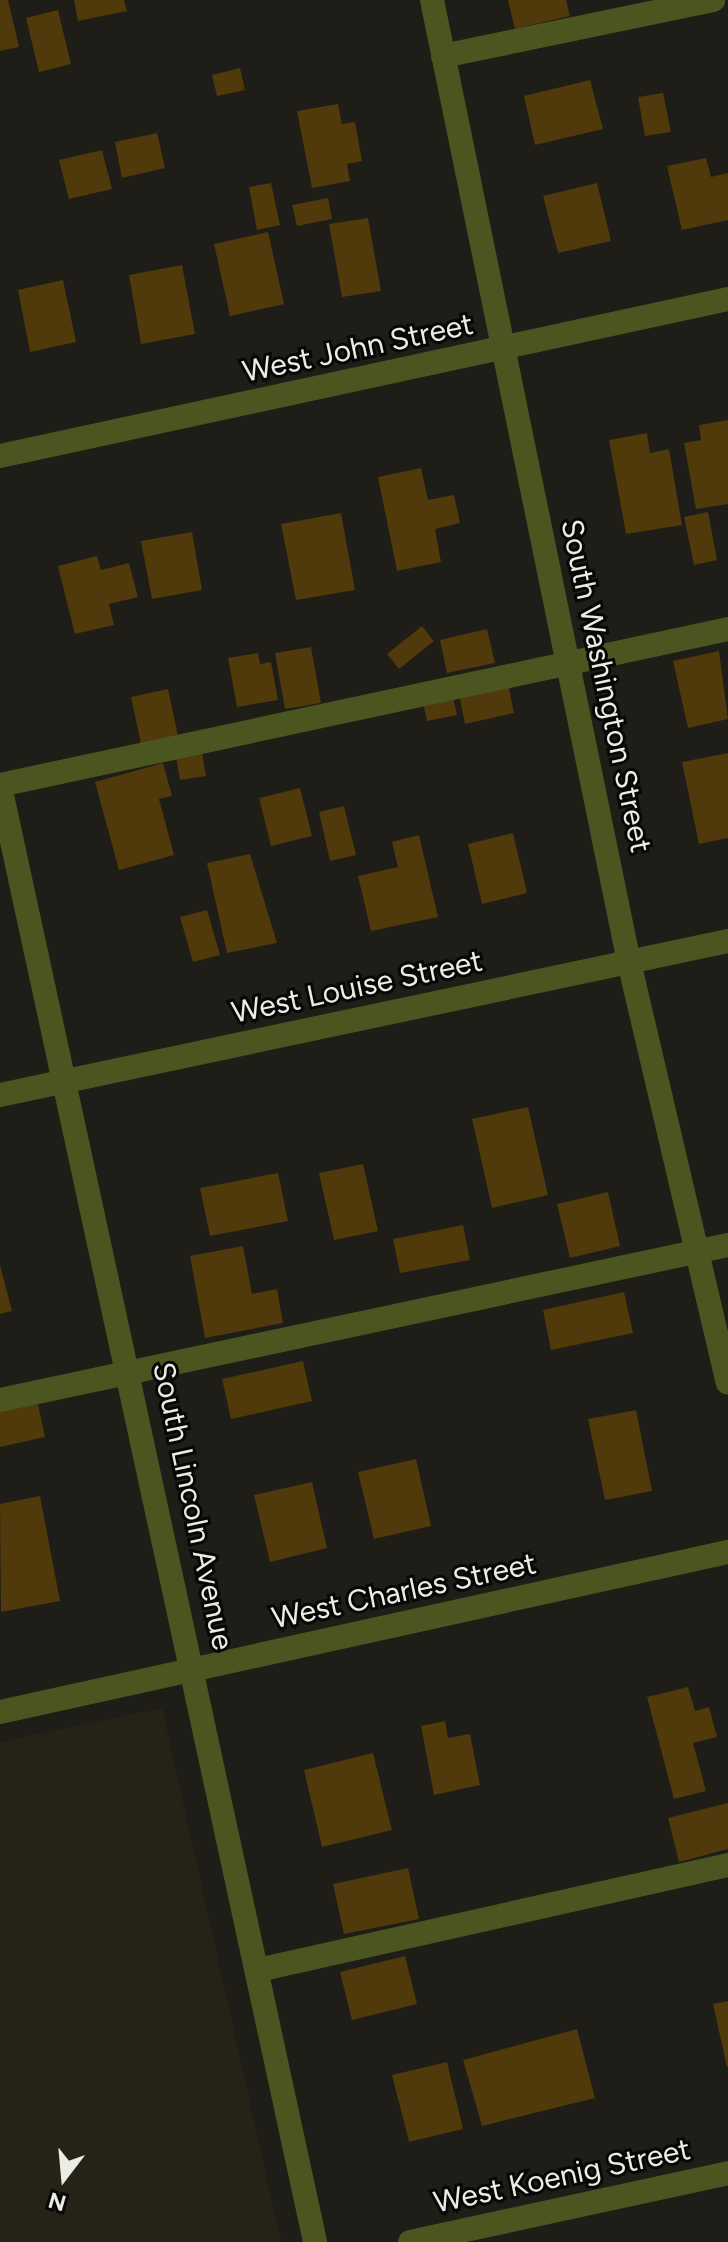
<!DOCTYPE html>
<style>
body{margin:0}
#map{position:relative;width:728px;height:2242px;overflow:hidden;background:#1e1d17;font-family:Figtree,sans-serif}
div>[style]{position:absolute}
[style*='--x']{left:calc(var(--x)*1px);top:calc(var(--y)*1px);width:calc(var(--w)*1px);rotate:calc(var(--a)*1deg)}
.built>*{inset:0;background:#252317}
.building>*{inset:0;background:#50390a}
.minor>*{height:24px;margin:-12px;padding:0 12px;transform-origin:12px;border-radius:12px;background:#4a551f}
span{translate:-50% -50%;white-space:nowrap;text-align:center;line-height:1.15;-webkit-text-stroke:6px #080705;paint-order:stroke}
.street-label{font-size:30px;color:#ecece7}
.north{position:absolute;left:24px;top:2138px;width:80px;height:80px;-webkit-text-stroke:6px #080705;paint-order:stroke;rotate:196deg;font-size:22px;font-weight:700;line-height:32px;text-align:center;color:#ecece7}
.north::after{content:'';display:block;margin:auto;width:28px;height:36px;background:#ecece7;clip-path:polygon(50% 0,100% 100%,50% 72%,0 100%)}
</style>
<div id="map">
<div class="built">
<i style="clip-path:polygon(162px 1708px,281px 2242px,0 2242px,0 1742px)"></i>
</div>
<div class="building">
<i style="clip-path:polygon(0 0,8px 0,19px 47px,0 51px)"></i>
<i style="clip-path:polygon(74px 0,124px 0,127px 11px,78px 21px)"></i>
<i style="clip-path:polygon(508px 0,566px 0,570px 16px,515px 29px)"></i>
<i style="clip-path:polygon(58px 10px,71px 64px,39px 72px,26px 18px)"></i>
<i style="clip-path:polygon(240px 68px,245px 90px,217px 96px,212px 75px)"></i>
<i style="clip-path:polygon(590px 80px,603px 129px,535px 145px,524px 96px)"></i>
<i style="clip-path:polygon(663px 93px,671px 132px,645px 136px,638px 97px)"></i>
<i style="clip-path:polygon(338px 104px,342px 124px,355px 122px,362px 161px,347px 164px,350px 181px,312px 188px,297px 111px)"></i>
<i style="clip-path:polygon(157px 133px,165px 168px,122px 178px,115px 142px)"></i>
<i style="clip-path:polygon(102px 150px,112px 189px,69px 199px,59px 160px)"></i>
<i style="clip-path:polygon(706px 158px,711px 177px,728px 173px,728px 220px,682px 230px,667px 166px)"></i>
<i style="clip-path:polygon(271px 183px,280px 225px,257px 230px,249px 187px)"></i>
<i style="clip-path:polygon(597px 183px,611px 241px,558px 253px,543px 196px)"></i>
<i style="clip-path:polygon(328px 198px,332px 219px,297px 226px,292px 205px)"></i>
<i style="clip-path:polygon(368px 218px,381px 291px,342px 297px,329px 224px)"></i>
<i style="clip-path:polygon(268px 232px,284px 304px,230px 316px,214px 244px)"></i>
<i style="clip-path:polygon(182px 265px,195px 334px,141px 344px,129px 275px)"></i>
<i style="clip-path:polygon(63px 280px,76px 342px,30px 352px,18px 290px)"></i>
<i style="clip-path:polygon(728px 420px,728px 504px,696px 509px,684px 443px,701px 440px,699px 425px)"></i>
<i style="clip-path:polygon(647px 433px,650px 453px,669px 449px,682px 525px,626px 534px,609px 440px)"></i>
<i style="clip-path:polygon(421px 468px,428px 500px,454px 495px,460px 523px,435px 529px,441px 562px,397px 571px,378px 477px)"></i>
<i style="clip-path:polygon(708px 512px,717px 560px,694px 565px,684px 517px)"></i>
<i style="clip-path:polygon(341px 513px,355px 590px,296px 600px,281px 524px)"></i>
<i style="clip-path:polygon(192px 532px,202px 590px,152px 599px,141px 541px)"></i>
<i style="clip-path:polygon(97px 556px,101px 570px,129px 563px,138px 597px,109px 604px,114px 625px,75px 634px,58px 566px)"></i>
<i style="clip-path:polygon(422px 626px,434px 641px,399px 669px,387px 654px)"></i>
<i style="clip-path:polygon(487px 629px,495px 663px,447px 673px,440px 640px)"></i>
<i style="clip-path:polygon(311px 647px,321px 703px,285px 709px,275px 653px)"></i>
<i style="clip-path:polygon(719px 651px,728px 719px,688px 728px,673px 661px)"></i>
<i style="clip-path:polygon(258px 653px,260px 664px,271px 662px,278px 700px,237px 707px,228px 658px)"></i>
<i style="clip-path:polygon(508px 684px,514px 713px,465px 724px,459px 694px)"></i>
<i style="clip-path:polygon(168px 689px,178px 736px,141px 744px,131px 697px)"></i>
<i style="clip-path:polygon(453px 697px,457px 715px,427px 721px,423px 703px)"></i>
<i style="clip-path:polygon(202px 753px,206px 776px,180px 780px,176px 757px)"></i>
<i style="clip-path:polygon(728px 753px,728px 838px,699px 844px,682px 762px)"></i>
<i style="clip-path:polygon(163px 763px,172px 796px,159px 799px,174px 855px,119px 870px,95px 782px)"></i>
<i style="clip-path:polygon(300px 788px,312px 836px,271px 846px,259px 798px)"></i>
<i style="clip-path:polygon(344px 806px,356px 855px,330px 861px,319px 812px)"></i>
<i style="clip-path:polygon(513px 833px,527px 893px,482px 904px,468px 844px)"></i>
<i style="clip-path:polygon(419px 835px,438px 917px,371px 931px,358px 876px,398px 867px,392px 842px)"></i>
<i style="clip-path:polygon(250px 854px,277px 943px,227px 953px,207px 863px)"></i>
<i style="clip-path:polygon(207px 910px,220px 955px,193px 962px,180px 917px)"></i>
<i style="clip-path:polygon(528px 1107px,548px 1195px,492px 1208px,472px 1119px)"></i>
<i style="clip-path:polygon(363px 1164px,378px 1231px,334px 1240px,319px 1173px)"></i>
<i style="clip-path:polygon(278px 1173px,288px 1221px,210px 1236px,200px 1188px)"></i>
<i style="clip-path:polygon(608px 1192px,620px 1246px,570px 1258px,557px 1204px)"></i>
<i style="clip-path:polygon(463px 1225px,470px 1260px,400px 1273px,393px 1239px)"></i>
<i style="clip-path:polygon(243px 1246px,252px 1294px,277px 1289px,283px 1323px,205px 1338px,190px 1256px)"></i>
<i style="clip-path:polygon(0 1265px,12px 1311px,0 1314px)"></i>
<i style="clip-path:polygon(624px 1292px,633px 1333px,551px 1350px,543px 1310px)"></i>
<i style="clip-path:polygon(303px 1361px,312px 1401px,231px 1419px,222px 1379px)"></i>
<i style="clip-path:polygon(38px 1404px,45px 1437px,0 1447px,0 1412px)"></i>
<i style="clip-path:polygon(636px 1410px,652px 1491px,605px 1500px,588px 1419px)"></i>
<i style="clip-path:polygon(416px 1459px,431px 1526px,374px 1539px,358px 1472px)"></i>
<i style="clip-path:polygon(312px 1482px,327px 1548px,270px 1562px,254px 1495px)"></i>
<i style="clip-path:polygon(40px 1496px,60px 1601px,1px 1612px,0 1504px)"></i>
<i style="clip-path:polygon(688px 1687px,695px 1711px,709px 1707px,717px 1737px,693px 1743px,706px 1791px,674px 1799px,647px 1697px)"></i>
<i style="clip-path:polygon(445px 1721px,448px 1738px,470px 1734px,480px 1785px,434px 1795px,421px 1726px)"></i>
<i style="clip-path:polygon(373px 1753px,392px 1830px,322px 1847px,304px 1770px)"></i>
<i style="clip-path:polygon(728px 1803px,728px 1849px,679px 1862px,668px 1818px)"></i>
<i style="clip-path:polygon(408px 1868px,419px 1919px,344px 1934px,333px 1884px)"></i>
<i style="clip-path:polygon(405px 1956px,417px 2004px,352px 2020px,340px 1972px)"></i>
<i style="clip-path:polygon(728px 2001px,728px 2067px,727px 2067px,713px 2004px)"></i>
<i style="clip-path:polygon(577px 2029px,595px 2098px,482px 2126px,463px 2060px)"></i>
<i style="clip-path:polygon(447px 2062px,463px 2129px,409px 2142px,392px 2075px)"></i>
</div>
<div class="minor">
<i style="--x:432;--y:0;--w:982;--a:78.43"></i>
<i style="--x:629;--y:962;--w:432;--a:76.8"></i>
<i style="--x:443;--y:56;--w:276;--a:-11.7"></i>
<i style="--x:0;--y:456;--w:745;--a:-12.17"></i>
<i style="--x:0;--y:785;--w:745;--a:-12.09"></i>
<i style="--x:0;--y:786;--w:1490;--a:77.79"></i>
<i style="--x:0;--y:1095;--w:744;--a:-11.94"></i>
<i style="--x:0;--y:1400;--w:744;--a:-12.02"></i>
<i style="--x:0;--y:1712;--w:745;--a:-12.4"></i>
<i style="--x:258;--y:1970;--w:482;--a:-12.6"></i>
<i style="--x:410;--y:2242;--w:325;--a:-12.2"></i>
</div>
<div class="street-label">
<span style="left:358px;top:348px;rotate:-12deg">West John Street</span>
<span style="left:606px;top:686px;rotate:78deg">South Washington Street</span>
<span style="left:357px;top:987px;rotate:-12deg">West Louise Street</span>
<span style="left:193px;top:1506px;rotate:78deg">South Lincoln Avenue</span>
<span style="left:404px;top:1591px;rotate:-12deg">West Charles Street</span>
<span style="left:562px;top:2176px;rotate:-12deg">West Koenig Street</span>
</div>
<div class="north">N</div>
</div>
